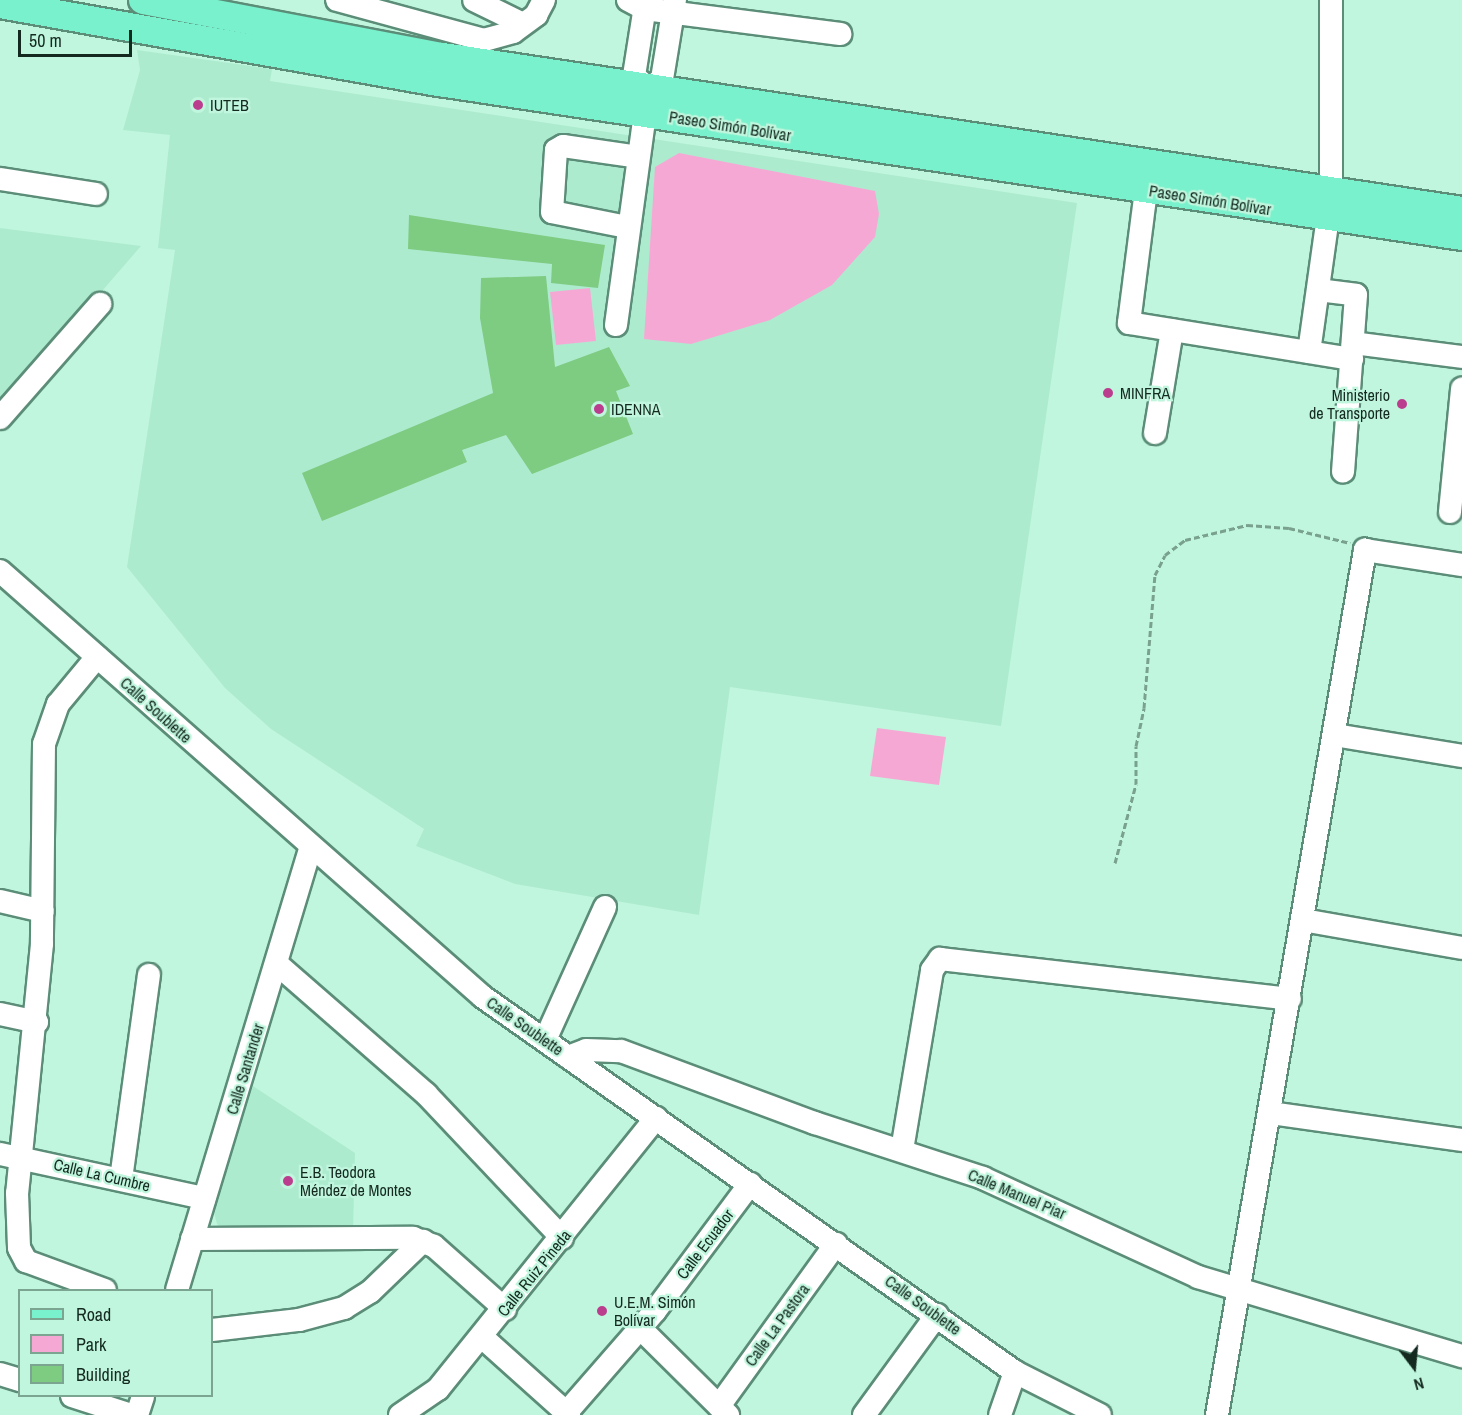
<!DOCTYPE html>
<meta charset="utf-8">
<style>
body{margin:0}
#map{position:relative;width:1462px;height:1415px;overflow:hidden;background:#c0f6dd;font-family:"Archivo Narrow",sans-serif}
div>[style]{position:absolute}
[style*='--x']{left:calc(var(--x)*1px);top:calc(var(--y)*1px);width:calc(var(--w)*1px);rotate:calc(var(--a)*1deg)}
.built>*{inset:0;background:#adebcf}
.green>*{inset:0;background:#f6a8d4}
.building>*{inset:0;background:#7ecb82}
.path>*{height:3px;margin-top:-1.5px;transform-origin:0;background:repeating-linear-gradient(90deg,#79a18e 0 6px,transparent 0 9px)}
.roads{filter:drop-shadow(2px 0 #5b8d78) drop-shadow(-2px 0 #5b8d78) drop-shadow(0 2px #5b8d78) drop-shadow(0 -2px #5b8d78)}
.minor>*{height:22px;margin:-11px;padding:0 11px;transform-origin:11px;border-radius:11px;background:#fff}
.major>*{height:28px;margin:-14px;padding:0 14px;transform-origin:14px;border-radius:14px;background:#79f1cd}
.dots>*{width:16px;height:16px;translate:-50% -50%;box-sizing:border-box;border:3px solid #c0f6dd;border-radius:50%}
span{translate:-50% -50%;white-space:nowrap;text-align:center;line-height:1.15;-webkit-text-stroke:4.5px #c0f6dd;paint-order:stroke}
.poi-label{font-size:16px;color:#142920}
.left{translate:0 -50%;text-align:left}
.right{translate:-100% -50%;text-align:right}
.street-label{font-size:16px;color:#142920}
.legend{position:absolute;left:18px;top:1289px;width:195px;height:108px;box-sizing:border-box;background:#c0f6dd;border:2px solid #7ba491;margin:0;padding:8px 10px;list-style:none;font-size:18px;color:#142920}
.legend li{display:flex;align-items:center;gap:12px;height:30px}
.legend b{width:30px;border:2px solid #7ba491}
.north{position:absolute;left:1384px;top:1337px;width:60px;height:60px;-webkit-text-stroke:4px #c0f6dd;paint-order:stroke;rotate:164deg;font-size:16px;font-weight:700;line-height:24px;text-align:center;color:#142920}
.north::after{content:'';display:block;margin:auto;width:21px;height:27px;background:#142920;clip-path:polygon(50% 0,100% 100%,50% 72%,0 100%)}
.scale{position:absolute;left:18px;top:30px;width:114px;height:27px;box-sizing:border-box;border:3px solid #142920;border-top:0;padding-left:8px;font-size:18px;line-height:21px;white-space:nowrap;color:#142920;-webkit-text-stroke:4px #c0f6dd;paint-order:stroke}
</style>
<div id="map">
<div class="built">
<i style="clip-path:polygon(137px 50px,272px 69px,270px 81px,1077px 203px,1001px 726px,730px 687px,699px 915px,515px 884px,416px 846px,424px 829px,271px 729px,225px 688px,127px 567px,175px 250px,158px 248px,170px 135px,123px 130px,140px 70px)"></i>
<i style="clip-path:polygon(0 228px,141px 246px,0 409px)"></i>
<i style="clip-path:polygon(253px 1086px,355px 1153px,353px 1231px,223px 1229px,217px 1224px,213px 1209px)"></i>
</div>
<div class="green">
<i style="clip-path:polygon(679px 153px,875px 191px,879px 214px,875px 237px,832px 285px,770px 320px,691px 344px,644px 339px,655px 167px)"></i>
<i style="clip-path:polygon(590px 288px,596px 341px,556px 345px,550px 292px)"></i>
<i style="clip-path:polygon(877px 728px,946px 737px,939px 785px,870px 776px)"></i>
</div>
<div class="building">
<i style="clip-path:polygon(409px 215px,605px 245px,598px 288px,551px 283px,552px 264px,408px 249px)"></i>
<i style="clip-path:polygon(546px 276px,555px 367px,609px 347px,630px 386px,616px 391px,633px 434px,532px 474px,506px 435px,462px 450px,467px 462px,322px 521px,302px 473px,493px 393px,480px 318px,481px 278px)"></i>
</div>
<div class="path">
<i style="--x:1115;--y:863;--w:82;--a:-75.1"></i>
<i style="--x:1136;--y:784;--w:38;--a:-90"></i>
<i style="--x:1136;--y:746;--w:39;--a:-78"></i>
<i style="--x:1144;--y:708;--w:133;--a:-85.3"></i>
<i style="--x:1155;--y:575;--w:22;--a:-63"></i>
<i style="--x:1165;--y:555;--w:25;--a:-37"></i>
<i style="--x:1185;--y:540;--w:64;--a:-13.6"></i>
<i style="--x:1247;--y:525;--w:42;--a:4.1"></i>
<i style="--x:1289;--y:528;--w:63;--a:13.8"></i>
</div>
<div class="roads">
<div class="minor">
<i style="--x:337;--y:0;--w:152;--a:15.2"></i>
<i style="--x:484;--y:40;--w:30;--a:-15"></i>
<i style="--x:513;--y:32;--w:29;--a:-36"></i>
<i style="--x:536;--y:15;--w:17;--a:-62"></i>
<i style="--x:474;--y:0;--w:52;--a:26.1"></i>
<i style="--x:628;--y:0;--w:19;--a:28"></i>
<i style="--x:645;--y:9;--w:197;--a:7.3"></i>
<i style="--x:646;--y:0;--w:77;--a:99"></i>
<i style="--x:634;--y:76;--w:20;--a:41"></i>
<i style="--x:649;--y:89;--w:16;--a:-38"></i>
<i style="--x:662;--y:79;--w:80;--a:-80.7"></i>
<i style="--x:0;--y:179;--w:97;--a:8.9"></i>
<i style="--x:1146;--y:190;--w:134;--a:97.3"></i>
<i style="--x:1129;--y:323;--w:226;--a:9.2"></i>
<i style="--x:1331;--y:192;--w:192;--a:-90"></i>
<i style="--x:627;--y:227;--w:76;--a:-168.7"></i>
<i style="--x:552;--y:212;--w:62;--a:-86.3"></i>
<i style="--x:556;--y:150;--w:8;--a:-30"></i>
<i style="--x:563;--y:146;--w:76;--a:8.3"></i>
<i style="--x:1318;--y:290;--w:38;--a:7"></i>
<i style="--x:1356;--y:295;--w:177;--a:94.2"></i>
<i style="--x:616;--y:325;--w:214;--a:-82.2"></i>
<i style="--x:1353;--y:343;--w:110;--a:7.3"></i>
<i style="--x:1309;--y:352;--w:136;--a:-82"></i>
<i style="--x:0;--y:418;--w:152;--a:-48.7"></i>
<i style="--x:1155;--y:433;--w:104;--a:-80.6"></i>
<i style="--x:1450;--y:512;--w:124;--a:-84.4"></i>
<i style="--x:0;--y:571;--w:644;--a:41.41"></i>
<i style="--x:483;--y:997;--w:651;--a:35.18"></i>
<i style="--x:1015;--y:1372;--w:95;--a:26.8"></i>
<i style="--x:97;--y:657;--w:61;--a:129.7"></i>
<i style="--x:58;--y:704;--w:42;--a:109.3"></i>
<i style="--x:44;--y:744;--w:200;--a:90.6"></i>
<i style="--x:42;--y:944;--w:250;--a:95.7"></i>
<i style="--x:17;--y:1193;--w:55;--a:87.9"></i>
<i style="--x:19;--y:1248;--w:15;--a:62"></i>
<i style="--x:26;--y:1261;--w:84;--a:20.2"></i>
<i style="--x:1334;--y:735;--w:130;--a:9.3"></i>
<i style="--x:0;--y:901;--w:44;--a:13.1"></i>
<i style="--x:1303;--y:920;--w:161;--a:10"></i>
<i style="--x:277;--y:964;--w:198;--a:41.1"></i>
<i style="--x:426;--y:1094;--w:198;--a:46.6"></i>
<i style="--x:0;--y:1014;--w:38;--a:12"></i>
<i style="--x:545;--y:1040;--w:146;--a:-65.7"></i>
<i style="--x:568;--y:1057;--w:19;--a:-21"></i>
<i style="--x:586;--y:1050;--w:35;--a:2"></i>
<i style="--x:621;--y:1051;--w:207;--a:20.4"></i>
<i style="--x:815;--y:1123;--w:177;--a:18.1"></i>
<i style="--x:983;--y:1178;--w:237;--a:24.7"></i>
<i style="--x:1198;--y:1277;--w:276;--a:16.7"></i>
<i style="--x:1270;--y:1113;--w:194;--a:8"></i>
<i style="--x:902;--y:1150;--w:182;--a:-80.5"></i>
<i style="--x:932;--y:970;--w:14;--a:-54"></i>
<i style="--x:940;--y:959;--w:352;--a:6.5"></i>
<i style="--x:0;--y:1154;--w:209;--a:12.2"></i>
<i style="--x:121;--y:1179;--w:206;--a:-82.2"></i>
<i style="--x:192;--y:1239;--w:221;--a:-0.3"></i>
<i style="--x:413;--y:1238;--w:22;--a:21"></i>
<i style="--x:434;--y:1246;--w:95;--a:41.6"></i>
<i style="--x:177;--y:1290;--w:463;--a:-73.2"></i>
<i style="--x:640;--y:1328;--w:124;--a:44.7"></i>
<i style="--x:212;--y:1330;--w:88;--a:-6.6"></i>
<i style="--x:299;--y:1320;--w:47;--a:-14.9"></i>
<i style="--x:344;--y:1308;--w:31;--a:-32"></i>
<i style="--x:370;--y:1292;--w:74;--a:-43.9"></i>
<i style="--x:482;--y:1337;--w:117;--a:41.9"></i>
<i style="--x:0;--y:1374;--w:21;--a:17"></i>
<i style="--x:72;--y:1396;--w:62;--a:17.9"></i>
<i style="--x:719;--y:1406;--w:200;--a:-54.2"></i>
<i style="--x:566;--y:1413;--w:135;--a:-48.9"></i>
<i style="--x:655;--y:1311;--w:159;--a:-53.2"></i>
<i style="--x:137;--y:1415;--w:20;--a:-72"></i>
<i style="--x:400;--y:1415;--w:46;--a:-34.4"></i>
<i style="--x:438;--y:1389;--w:348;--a:-51.2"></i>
<i style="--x:864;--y:1415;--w:124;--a:-53.9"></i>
<i style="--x:1000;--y:1415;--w:46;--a:-70.8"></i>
<i style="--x:1217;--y:1415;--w:878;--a:-80.29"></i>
<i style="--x:1365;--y:550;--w:98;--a:8.8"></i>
</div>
<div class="major">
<i style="--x:143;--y:0;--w:305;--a:10.8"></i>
<i style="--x:443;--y:57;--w:1031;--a:8.59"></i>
<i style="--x:0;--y:4;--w:446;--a:10.1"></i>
<i style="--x:439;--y:82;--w:1035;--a:8.56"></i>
</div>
</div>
<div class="dots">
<i style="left:198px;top:105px;background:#bb3e8e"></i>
<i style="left:1108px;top:393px;background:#bb3e8e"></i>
<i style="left:1402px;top:404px;background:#bb3e8e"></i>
<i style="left:599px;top:409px;background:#bb3e8e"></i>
<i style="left:288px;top:1181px;background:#bb3e8e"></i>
<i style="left:602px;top:1311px;background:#bb3e8e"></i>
</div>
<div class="poi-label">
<span class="left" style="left:210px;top:105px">IUTEB</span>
<span class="left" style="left:1120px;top:393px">MINFRA</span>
<span class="right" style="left:1390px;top:404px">Ministerio<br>de Transporte</span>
<span class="left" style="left:611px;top:409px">IDENNA</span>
<span class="left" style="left:300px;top:1181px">E.B. Teodora<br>Méndez de Montes</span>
<span class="left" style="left:614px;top:1311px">U.E.M. Simón<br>Bolívar</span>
</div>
<div class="street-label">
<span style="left:730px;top:126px;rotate:9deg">Paseo Simón Bolívar</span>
<span style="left:1210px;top:200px;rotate:9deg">Paseo Simón Bolívar</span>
<span style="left:156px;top:710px;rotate:42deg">Calle Soublette</span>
<span style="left:525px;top:1026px;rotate:35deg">Calle Soublette</span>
<span style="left:245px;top:1069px;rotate:-73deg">Calle Santander</span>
<span style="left:102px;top:1175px;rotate:13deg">Calle La Cumbre</span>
<span style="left:1017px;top:1194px;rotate:23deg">Calle Manuel Piar</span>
<span style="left:705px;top:1244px;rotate:-53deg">Calle Ecuador</span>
<span style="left:534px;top:1273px;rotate:-51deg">Calle Ruiz Pineda</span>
<span style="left:923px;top:1305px;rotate:36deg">Calle Soublette</span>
<span style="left:777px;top:1325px;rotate:-54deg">Calle La Pastora</span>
</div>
<ul class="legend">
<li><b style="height:8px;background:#79f1cd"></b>Road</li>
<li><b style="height:16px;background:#f6a8d4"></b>Park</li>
<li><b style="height:16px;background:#7ecb82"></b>Building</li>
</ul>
<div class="north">N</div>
<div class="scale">50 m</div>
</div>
